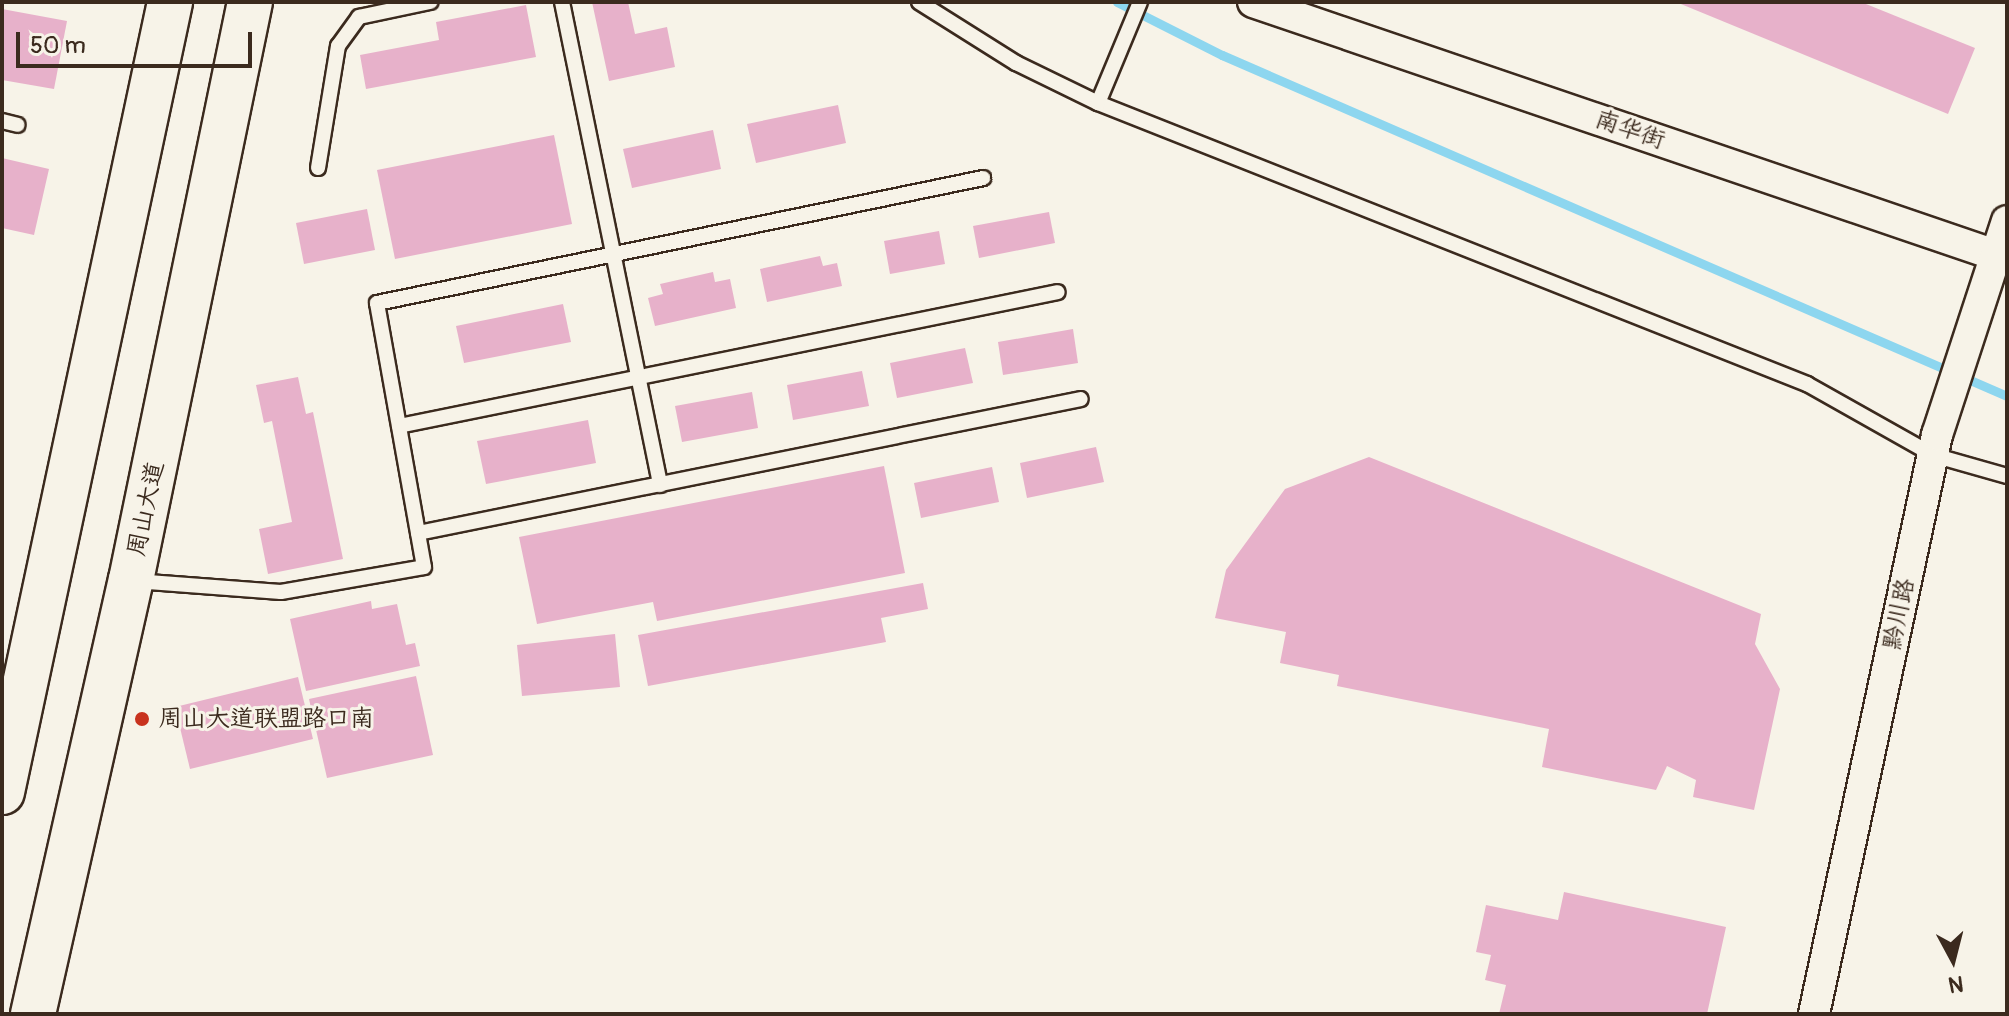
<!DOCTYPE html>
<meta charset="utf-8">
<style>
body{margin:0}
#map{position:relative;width:2009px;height:1016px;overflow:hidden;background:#f7f3e8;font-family:Pangolin,"LXGW WenKai TC",sans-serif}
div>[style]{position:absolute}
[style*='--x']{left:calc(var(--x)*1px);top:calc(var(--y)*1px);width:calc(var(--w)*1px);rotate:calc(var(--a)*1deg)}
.stream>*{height:9px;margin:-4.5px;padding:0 4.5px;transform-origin:4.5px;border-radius:4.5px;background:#8dd6ef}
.building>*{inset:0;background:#e7b1ca}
.roads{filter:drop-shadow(2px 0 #3b2a1e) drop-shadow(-2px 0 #3b2a1e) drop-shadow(0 2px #3b2a1e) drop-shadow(0 -2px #3b2a1e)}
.service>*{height:14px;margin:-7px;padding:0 7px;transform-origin:7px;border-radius:7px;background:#f7f3e8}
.minor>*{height:30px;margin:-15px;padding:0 15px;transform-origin:15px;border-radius:15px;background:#f7f3e8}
.primary>*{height:44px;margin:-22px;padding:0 22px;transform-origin:22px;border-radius:22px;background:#f7f3e8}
.dots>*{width:22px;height:22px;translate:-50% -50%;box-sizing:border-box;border:4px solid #f7f3e8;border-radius:50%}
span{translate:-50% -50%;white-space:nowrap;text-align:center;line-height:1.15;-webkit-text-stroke:6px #f7f3e8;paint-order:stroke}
.street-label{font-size:24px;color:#3b2a1e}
.poi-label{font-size:24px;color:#3b2a1e}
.left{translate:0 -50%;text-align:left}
.frame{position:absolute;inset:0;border:4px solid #3b2a1e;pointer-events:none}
.north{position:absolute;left:1913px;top:920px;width:80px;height:80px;-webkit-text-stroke:6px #f7f3e8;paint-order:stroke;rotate:173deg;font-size:22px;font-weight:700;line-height:32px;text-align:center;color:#3b2a1e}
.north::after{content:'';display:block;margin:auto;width:28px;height:36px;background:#3b2a1e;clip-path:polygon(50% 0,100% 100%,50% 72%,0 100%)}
.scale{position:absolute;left:16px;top:32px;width:236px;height:36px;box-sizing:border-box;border:4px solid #3b2a1e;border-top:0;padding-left:10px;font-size:24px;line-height:28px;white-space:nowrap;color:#3b2a1e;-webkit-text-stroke:6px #f7f3e8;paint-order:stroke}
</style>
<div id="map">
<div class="stream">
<i style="--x:1117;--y:2;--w:118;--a:26.8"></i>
<i style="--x:1222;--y:55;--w:856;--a:23.48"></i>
</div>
<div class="building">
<i style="clip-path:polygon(592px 2px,628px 2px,635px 34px,667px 27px,675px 67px,609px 81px)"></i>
<i style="clip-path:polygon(1676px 2px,1861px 2px,1975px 48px,1948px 114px)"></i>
<i style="clip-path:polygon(526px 5px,536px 57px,366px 89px,360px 55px,439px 40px,436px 22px)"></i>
<i style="clip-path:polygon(2px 9px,67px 21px,54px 89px,2px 80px)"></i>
<i style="clip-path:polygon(838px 105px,846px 143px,756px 163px,747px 124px)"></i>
<i style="clip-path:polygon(713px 130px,721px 169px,632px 188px,623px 149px)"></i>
<i style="clip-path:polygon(554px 135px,572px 224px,395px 259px,377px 170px)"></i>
<i style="clip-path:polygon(2px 158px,49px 169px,34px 235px,2px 228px)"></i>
<i style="clip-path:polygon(367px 209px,375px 250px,304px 264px,296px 223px)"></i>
<i style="clip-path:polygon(1049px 212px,1055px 243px,979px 258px,973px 226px)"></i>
<i style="clip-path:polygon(939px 231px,945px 264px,890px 274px,884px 241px)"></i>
<i style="clip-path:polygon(820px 256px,823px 266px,837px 263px,842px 286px,767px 302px,760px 269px)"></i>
<i style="clip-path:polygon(713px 272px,715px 282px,730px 279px,736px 308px,655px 326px,648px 298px,663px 294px,660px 284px)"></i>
<i style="clip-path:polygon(563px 304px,571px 342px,464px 363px,456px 326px)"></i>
<i style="clip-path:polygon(1073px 329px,1078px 363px,1003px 375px,998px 342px)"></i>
<i style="clip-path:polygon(965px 348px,973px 383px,897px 398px,890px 363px)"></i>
<i style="clip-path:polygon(862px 371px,869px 406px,793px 420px,787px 385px)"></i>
<i style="clip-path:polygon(298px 377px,306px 414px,313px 412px,343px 559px,268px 574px,259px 529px,292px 522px,272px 421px,264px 423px,256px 385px)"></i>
<i style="clip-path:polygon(752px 392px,758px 428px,682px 442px,675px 406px)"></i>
<i style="clip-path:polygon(588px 420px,596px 463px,486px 484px,477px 441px)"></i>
<i style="clip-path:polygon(1096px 447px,1104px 482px,1027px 498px,1020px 463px)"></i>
<i style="clip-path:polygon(1369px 457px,1761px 614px,1755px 644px,1780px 689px,1754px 810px,1693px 797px,1696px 780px,1667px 766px,1656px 790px,1542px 767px,1549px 729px,1337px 686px,1339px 675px,1280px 663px,1286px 632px,1215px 618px,1226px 570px,1285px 489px)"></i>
<i style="clip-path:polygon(884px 466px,905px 573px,657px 621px,653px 602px,537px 624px,519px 537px)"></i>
<i style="clip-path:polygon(992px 467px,999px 502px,921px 518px,914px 483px)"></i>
<i style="clip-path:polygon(923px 583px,928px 609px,881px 618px,886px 642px,648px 686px,638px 635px)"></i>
<i style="clip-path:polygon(371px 601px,372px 609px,397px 604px,406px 645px,415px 643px,420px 666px,306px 691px,290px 619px)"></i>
<i style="clip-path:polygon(615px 634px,620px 687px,522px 696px,517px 645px)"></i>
<i style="clip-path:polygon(416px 676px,433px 755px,327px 778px,309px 699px)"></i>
<i style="clip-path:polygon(298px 677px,313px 739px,190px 769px,175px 707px)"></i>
<i style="clip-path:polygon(1564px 892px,1726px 927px,1707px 1014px,1499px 1014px,1506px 985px,1485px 980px,1491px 955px,1476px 952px,1486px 905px,1558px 920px)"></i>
</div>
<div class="roads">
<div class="service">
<i style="--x:562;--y:2;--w:493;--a:78.5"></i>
<i style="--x:919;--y:2;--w:115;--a:32.2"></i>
<i style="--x:1016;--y:63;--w:91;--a:26"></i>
<i style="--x:1098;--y:103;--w:763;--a:21.62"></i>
<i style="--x:1807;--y:384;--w:145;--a:29.4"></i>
<i style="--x:1933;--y:455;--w:77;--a:15.8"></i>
<i style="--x:1098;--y:103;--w:109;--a:-67.4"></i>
<i style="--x:2;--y:121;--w:16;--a:14"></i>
<i style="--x:318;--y:168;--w:124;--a:-80.7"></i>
<i style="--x:338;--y:46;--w:36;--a:-54"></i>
<i style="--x:359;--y:17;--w:73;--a:-11.9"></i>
<i style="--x:399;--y:426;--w:672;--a:-11.49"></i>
<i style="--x:418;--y:533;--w:676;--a:-11.43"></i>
<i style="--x:135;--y:581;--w:146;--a:4.3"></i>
<i style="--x:281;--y:592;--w:145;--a:-9.9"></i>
<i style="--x:424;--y:567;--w:268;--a:-100.1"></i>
<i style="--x:377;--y:303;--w:619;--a:-11.65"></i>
</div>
<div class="minor">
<i style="--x:1253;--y:2;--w:797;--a:18.82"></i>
<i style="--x:1814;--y:1014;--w:592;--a:-78.01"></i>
<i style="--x:1937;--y:435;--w:225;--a:-71.9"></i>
</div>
<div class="primary">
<i style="--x:2;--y:792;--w:808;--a:-77.99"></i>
<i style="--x:33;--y:1014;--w:445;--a:-77.3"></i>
<i style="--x:131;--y:580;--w:590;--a:-78.37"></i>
</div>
</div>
<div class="dots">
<i style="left:142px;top:719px;background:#c8321e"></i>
</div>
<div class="street-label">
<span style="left:1630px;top:130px;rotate:19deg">南华街</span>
<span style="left:146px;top:509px;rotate:-78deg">周山大道</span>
<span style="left:1899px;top:614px;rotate:-78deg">黔川路</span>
</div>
<div class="poi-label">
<span class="left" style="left:158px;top:719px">周山大道联盟路口南</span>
</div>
<div class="frame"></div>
<div class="north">N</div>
<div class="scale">50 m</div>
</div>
